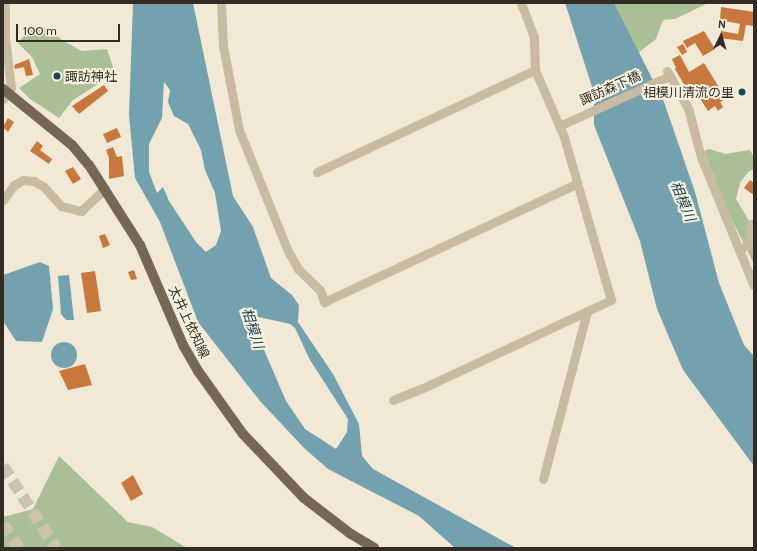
<!DOCTYPE html>
<meta charset="utf-8">
<style>
body{margin:0}
#map{position:relative;width:757px;height:551px;overflow:hidden;background:#f1e9d5;font-family:Cabin,"Noto Sans JP",sans-serif}
div>[style]{position:absolute}
[style*='--x']{left:calc(var(--x)*1px);top:calc(var(--y)*1px);width:calc(var(--w)*1px);rotate:calc(var(--a)*1deg)}
.green>*{inset:0;background:#aabf96}
.water>*{inset:0;background:#74a1ae}
.round{border-radius:50%}
.building>*{inset:0;background:#c8783c}
.highway-tunnel>*{height:12px;margin-top:-6px;transform-origin:0;background:repeating-linear-gradient(90deg,#cbc3b2 0 12px,transparent 0 18px)}
.minor>*{height:9px;margin:-4.5px;padding:0 4.5px;transform-origin:4.5px;border-radius:4.5px;background:#c8bba2}
.major>*{height:10px;margin:-5px;padding:0 5px;transform-origin:5px;border-radius:5px;background:#756655}
.dots>*{width:11px;height:11px;translate:-50% -50%;box-sizing:border-box;border:2px solid #f9f2e1;border-radius:50%}
span{translate:-50% -50%;white-space:nowrap;text-align:center;line-height:1.15;-webkit-text-stroke:4px #f9f2e1;paint-order:stroke}
.poi-label{font-size:13px;color:#332c24}
.left{translate:0 -50%;text-align:left}
.right{translate:-100% -50%;text-align:right}
.street-label{font-size:13px;color:#332c24}
.water-label{font-size:14px;color:#1a4654;font-style:italic}
.frame{position:absolute;inset:0;border:4px solid #332c24;pointer-events:none}
.north{position:absolute;left:701px;top:16px;width:40px;height:40px;-webkit-text-stroke:3px #f9f2e1;paint-order:stroke;rotate:5deg;font-size:11px;font-weight:700;line-height:16px;text-align:center;color:#332c24}
.north::after{content:'';display:block;margin:auto;width:14px;height:18px;background:#332c24;clip-path:polygon(50% 0,100% 100%,50% 72%,0 100%)}
.scale{position:absolute;left:16px;top:24px;width:104px;height:18px;box-sizing:border-box;border:2px solid #332c24;border-top:0;padding-left:5px;font-size:12px;line-height:14px;white-space:nowrap;color:#332c24;-webkit-text-stroke:3px #f9f2e1;paint-order:stroke}
</style>
<div id="map">
<div class="green">
<i style="clip-path:polygon(614px 3px,708px 3px,675px 19px,663px 20px,656px 39px,638px 53px)"></i>
<i style="clip-path:polygon(42px 27px,51px 30px,62px 40px,82px 51px,107px 49px,115px 73px,73px 100px,59px 118px,30px 99px,19px 88px,40px 74px,32px 57px,18px 43px,27px 32px)"></i>
<i style="clip-path:polygon(709px 149px,726px 154px,750px 150px,754px 157px,754px 169px,748px 172px,740px 183px,736px 199px,754px 229px,754px 264px,728px 212px,704px 151px)"></i>
<i style="clip-path:polygon(59px 456px,128px 522px,152px 527px,187px 548px,3px 548px,3px 517px,33px 509px)"></i>
</div>
<div class="water">
<i style="clip-path:polygon(evenodd,133px 3px,193px 3px,233px 196px,253px 227px,271px 278px,292px 295px,299px 305px,298px 322px,333px 374px,359px 424px,362px 456px,373px 469px,516px 548px,455px 548px,419px 516px,328px 469px,304px 448px,260px 401px,198px 322px,160px 222px,135px 178px,129px 115px,133px 3px,164px 82px,170px 90px,168px 102px,174px 116px,188px 124px,201px 150px,205px 170px,215px 193px,221px 231px,216px 245px,206px 252px,196px 242px,169px 201px,163px 187px,157px 193px,149px 172px,149px 144px,162px 118px,164px 82px,133px 3px,249px 315px,290px 324px,295px 328px,310px 360px,348px 419px,347px 432px,336px 449px,305px 429px,286px 401px,249px 315px)"></i>
<i style="clip-path:polygon(565px 3px,614px 3px,664px 102px,695px 192px,719px 283px,744px 345px,754px 356px,754px 466px,683px 370px,657px 309px,640px 241px,594px 125px,594px 93px)"></i>
<i style="clip-path:polygon(40px 262px,49px 266px,53px 309px,42px 342px,16px 341px,3px 321px,3px 275px)"></i>
<i style="clip-path:polygon(69px 275px,74px 320px,66px 320px,61px 314px,58px 276px)"></i>
<i class="round" style="left:51px;top:342px;width:26px;height:26px"></i>
</div>
<div class="building">
<i style="clip-path:polygon(721px 7px,754px 12px,754px 26px,746px 25px,743px 41px,720px 38px,721px 31px,738px 34px,740px 24px,720px 20px)"></i>
<i style="clip-path:polygon(704px 31px,715px 49px,703px 56px,695px 43px,687px 48px,683px 41px)"></i>
<i style="clip-path:polygon(683px 44px,687px 52px,682px 55px,677px 47px)"></i>
<i style="clip-path:polygon(680px 55px,689px 72px,704px 63px,722px 92px,725px 90px,729px 97px,720px 102px,723px 107px,718px 111px,715px 106px,708px 111px,699px 97px,693px 100px,675px 69px,676px 68px,672px 59px)"></i>
<i style="clip-path:polygon(29px 59px,33px 75px,26px 76px,24px 67px,15px 69px,14px 65px)"></i>
<i style="clip-path:polygon(104px 85px,108px 91px,79px 114px,72px 106px)"></i>
<i style="clip-path:polygon(8px 118px,14px 122px,8px 132px,3px 127px)"></i>
<i style="clip-path:polygon(117px 128px,121px 137px,107px 143px,103px 134px)"></i>
<i style="clip-path:polygon(37px 141px,43px 146px,40px 150px,52px 159px,49px 164px,30px 151px)"></i>
<i style="clip-path:polygon(113px 147px,117px 157px,122px 156px,124px 176px,109px 179px,109px 158px,106px 150px)"></i>
<i style="clip-path:polygon(73px 167px,81px 179px,73px 184px,65px 171px)"></i>
<i style="clip-path:polygon(750px 180px,754px 183px,754px 195px,744px 188px)"></i>
<i style="clip-path:polygon(105px 234px,110px 245px,103px 248px,99px 236px)"></i>
<i style="clip-path:polygon(134px 270px,137px 279px,131px 280px,128px 272px)"></i>
<i style="clip-path:polygon(95px 271px,101px 311px,87px 313px,81px 273px)"></i>
<i style="clip-path:polygon(85px 364px,92px 385px,68px 390px,59px 371px)"></i>
<i style="clip-path:polygon(133px 475px,143px 494px,131px 501px,121px 483px)"></i>
</div>
<div class="highway-tunnel">
<i style="--x:3;--y:466;--w:98;--a:57.1"></i>
<i style="--x:3;--y:524;--w:29;--a:56"></i>
</div>
<div class="minor">
<i style="--x:221;--y:3;--w:43;--a:87.3"></i>
<i style="--x:223;--y:46;--w:86;--a:79.2"></i>
<i style="--x:239;--y:130;--w:128;--a:68"></i>
<i style="--x:287;--y:249;--w:23;--a:61"></i>
<i style="--x:298;--y:269;--w:30;--a:44"></i>
<i style="--x:320;--y:290;--w:13;--a:72"></i>
<i style="--x:324;--y:302;--w:278;--a:-25.1"></i>
<i style="--x:667;--y:71;--w:43;--a:60.4"></i>
<i style="--x:688;--y:108;--w:51;--a:75.1"></i>
<i style="--x:701;--y:157;--w:139;--a:67.7"></i>
<i style="--x:3;--y:99;--w:14;--a:-54"></i>
<i style="--x:11;--y:88;--w:50;--a:-96.8"></i>
<i style="--x:5;--y:38;--w:35;--a:-90"></i>
<i style="--x:559;--y:126;--w:121;--a:-24.4"></i>
<i style="--x:317;--y:172;--w:241;--a:-25.1"></i>
<i style="--x:3;--y:200;--w:19;--a:-54"></i>
<i style="--x:14;--y:185;--w:10;--a:-29"></i>
<i style="--x:23;--y:180;--w:11;--a:5"></i>
<i style="--x:34;--y:181;--w:12;--a:31"></i>
<i style="--x:44;--y:187;--w:25;--a:48"></i>
<i style="--x:61;--y:206;--w:21;--a:14"></i>
<i style="--x:81;--y:211;--w:33;--a:-43"></i>
<i style="--x:739;--y:250;--w:14;--a:-34"></i>
<i style="--x:751;--y:242;--w:18;--a:-90"></i>
<i style="--x:751;--y:224;--w:3;--a:-18"></i>
<i style="--x:393;--y:400;--w:32;--a:-22"></i>
<i style="--x:423;--y:388;--w:208;--a:-25.1"></i>
<i style="--x:611;--y:300;--w:170;--a:-106.1"></i>
<i style="--x:564;--y:137;--w:73;--a:-113.4"></i>
<i style="--x:535;--y:70;--w:33;--a:-92"></i>
<i style="--x:534;--y:37;--w:36;--a:-111"></i>
<i style="--x:543;--y:479;--w:174;--a:-75.3"></i>
</div>
<div class="major">
<i style="--x:3;--y:89;--w:89;--a:39.1"></i>
<i style="--x:72;--y:145;--w:26;--a:50"></i>
<i style="--x:89;--y:165;--w:95;--a:57.5"></i>
<i style="--x:140;--y:245;--w:109;--a:66.7"></i>
<i style="--x:183;--y:345;--w:30;--a:60"></i>
<i style="--x:198;--y:371;--w:77;--a:54.5"></i>
<i style="--x:243;--y:434;--w:88;--a:46.4"></i>
<i style="--x:304;--y:498;--w:59;--a:37.5"></i>
<i style="--x:351;--y:534;--w:27;--a:31"></i>
</div>
<div class="dots">
<i style="left:57px;top:76px;background:#1a4654"></i>
<i style="left:742px;top:92px;background:#1a4654"></i>
</div>
<div class="poi-label">
<span class="left" style="left:65px;top:76px">諏訪神社</span>
<span class="right" style="left:734px;top:92px">相模川清流の里</span>
</div>
<div class="street-label">
<span style="left:610px;top:88px;rotate:-24deg">諏訪森下橋</span>
<span style="left:189px;top:322px;rotate:65deg">太井上依知線</span>
</div>
<div class="water-label">
<span style="left:683px;top:201px;rotate:67deg">相模川</span>
<span style="left:253px;top:328px;rotate:72deg">相模川</span>
</div>
<div class="frame"></div>
<div class="north">N</div>
<div class="scale">100 m</div>
</div>
